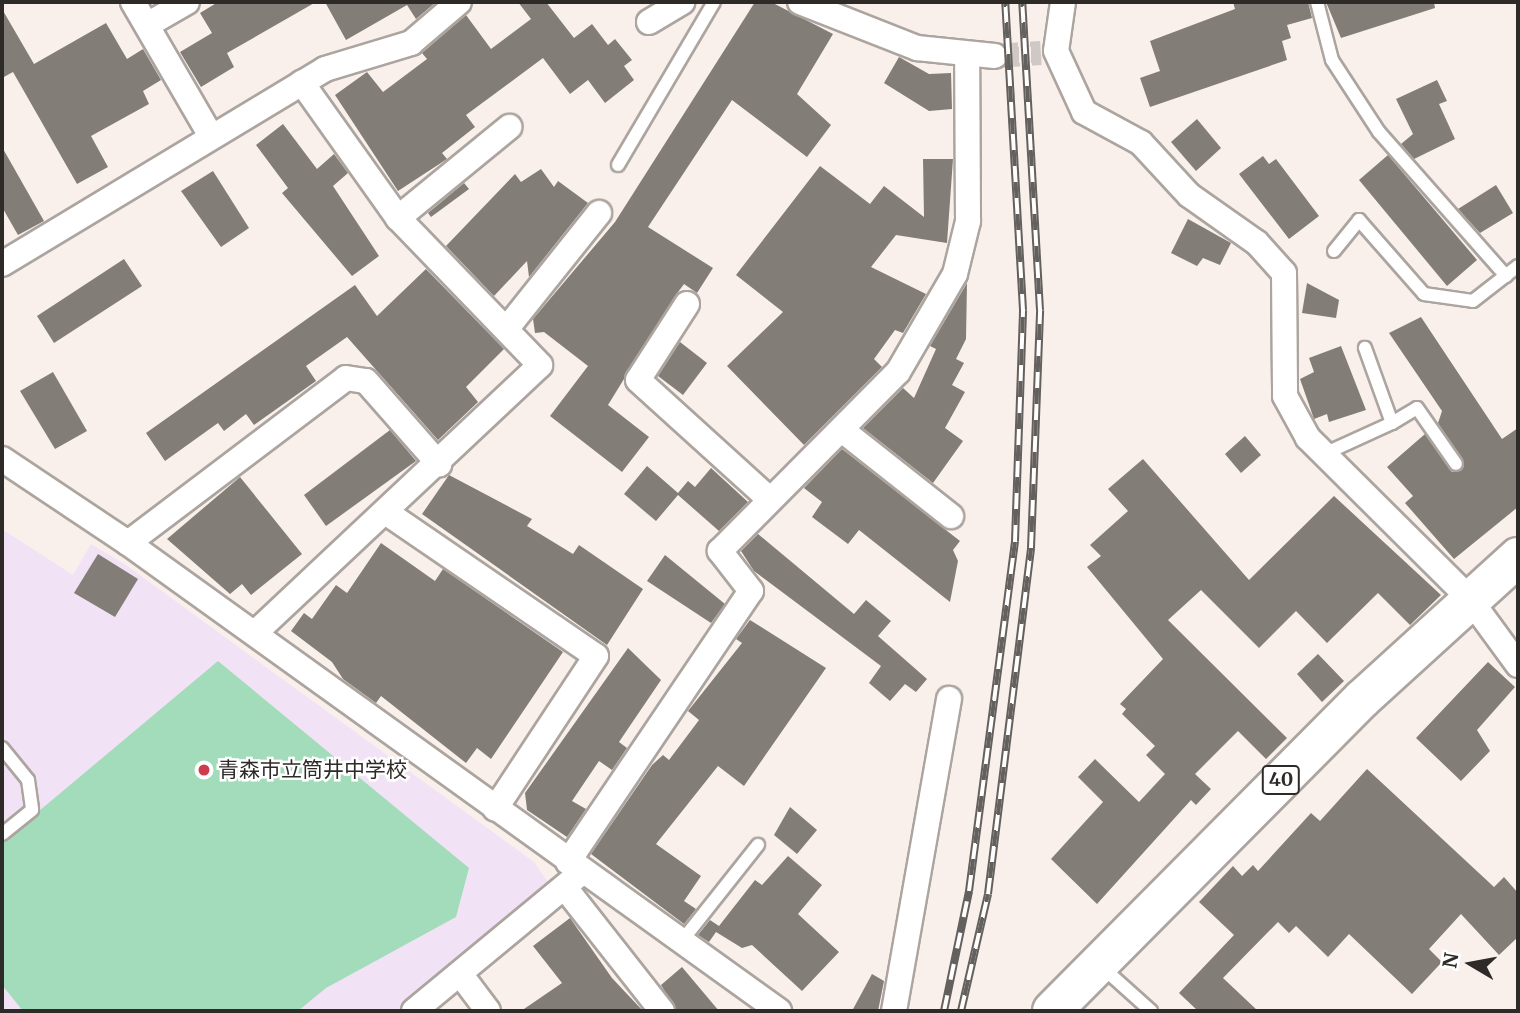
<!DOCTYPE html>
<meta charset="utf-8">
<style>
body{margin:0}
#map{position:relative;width:1520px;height:1013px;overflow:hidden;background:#f9f0eb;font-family:Merriweather,"Noto Sans JP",serif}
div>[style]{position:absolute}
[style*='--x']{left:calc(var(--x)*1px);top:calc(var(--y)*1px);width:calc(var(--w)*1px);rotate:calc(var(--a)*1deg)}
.education>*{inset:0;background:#f2e2f5}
.green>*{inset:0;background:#a3dcba}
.building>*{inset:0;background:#827d76}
.street-tunnel>*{height:24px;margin-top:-12px;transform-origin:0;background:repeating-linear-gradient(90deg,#d0c8c4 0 24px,transparent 0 36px)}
.roads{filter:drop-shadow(2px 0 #aca49f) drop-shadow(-2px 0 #aca49f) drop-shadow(0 2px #aca49f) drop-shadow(0 -2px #aca49f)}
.lane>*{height:12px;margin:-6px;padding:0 6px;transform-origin:6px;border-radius:6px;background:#fff}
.street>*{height:24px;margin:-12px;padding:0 12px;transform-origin:12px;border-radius:12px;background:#fff}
.primary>*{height:38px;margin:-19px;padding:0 19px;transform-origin:19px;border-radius:19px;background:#fff}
.rail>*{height:8px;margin-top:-4px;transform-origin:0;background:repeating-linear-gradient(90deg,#fff 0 16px,#64605d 0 32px);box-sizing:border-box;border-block:2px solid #64605d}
.dots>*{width:19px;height:19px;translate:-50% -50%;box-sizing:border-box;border:4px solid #fff;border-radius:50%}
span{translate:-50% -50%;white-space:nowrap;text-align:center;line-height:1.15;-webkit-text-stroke:5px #fff;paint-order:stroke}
.shield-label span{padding:2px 5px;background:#fff;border:2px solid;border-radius:5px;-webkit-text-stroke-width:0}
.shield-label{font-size:19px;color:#2d2a28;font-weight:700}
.poi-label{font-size:21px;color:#2d2a28}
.left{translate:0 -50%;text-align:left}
.frame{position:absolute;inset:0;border:4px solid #2d2a28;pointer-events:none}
.north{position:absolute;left:1436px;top:929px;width:70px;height:70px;-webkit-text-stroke:5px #fff;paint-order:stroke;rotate:280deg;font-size:19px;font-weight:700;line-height:28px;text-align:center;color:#2d2a28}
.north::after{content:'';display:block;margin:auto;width:24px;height:32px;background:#2d2a28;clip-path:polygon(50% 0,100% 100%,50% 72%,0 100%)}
</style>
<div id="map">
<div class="education">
<i style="clip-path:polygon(2px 529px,73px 575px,91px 544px,126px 565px,534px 862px,548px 882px,397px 1011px,2px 1011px)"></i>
</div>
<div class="green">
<i style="clip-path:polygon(218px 661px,469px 868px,456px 917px,326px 988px,298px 1011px,23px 1011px,2px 985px,2px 842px)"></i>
</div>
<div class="building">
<i style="clip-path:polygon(218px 2px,316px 2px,227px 53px,234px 67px,201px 87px,180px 52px,212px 33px,200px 13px)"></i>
<i style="clip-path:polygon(325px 2px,436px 2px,416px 19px,407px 5px,346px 40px)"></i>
<i style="clip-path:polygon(518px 2px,546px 2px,574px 38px,592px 24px,608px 45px,615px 39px,632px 60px,624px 66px,634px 80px,605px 103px,588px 80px,570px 94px,543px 58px,466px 115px,475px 127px,442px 153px,447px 159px,398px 191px,335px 95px,367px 72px,383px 92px,427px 59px,422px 53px,466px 15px,491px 49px,531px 19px)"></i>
<i style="clip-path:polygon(755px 2px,771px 2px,833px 34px,797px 94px,831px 125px,807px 157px,732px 100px,648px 227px,713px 268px,697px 293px,684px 284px,675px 296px,608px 405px,649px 437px,622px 472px,550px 416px,588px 366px,544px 332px,535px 333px,533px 319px,615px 222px)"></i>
<i style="clip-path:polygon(1233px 2px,1308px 2px,1312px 18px,1287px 25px,1291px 38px,1282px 41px,1287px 60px,1150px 107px,1140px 78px,1160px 71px,1150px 41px,1235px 9px)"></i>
<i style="clip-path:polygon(1326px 2px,1434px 2px,1435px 8px,1341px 38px)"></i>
<i style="clip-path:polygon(2px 9px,34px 64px,106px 23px,127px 59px,143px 49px,161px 80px,143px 91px,149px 104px,91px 136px,108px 167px,77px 184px,13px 72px,2px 78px)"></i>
<i style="clip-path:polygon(899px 57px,929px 74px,951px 73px,952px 109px,929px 111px,884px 83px)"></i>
<i style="clip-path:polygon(1437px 80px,1447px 101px,1439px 104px,1455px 139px,1414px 159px,1401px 144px,1413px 134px,1396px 99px)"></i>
<i style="clip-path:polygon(1197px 119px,1221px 148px,1196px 171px,1171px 142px)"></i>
<i style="clip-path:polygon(283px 124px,317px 169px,334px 154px,348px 173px,333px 186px,379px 256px,352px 276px,282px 193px,288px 188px,256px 145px)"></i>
<i style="clip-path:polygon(2px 147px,44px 221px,18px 235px,2px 207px)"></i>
<i style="clip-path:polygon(1388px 155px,1477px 260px,1447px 286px,1359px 180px)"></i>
<i style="clip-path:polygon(1263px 156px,1269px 164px,1276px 159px,1319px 216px,1289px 239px,1239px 174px)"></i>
<i style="clip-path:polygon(923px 159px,953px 159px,947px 243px,896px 235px,871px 267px,926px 294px,903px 333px,895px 330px,874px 359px,882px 367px,804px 445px,727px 366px,783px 312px,736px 275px,820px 166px,870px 204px,884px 186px,924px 217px)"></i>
<i style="clip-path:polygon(541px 169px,554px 187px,558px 181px,588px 203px,529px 277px,527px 261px,494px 296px,446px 246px,515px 174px,521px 182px)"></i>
<i style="clip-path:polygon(213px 171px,249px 228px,221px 247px,181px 191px)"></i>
<i style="clip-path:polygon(464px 183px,469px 189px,431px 217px,428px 213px)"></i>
<i style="clip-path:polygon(1496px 185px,1513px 213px,1480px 233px,1458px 209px)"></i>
<i style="clip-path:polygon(1188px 219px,1231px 243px,1220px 265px,1203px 258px,1197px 266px,1171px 253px)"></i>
<i style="clip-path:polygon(124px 259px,142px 286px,54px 343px,37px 316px)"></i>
<i style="clip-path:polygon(426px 269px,504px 349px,466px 387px,478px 402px,438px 440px,347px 337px,306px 366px,316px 381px,254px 425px,246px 414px,224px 431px,218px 423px,165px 461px,146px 433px,355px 285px,377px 316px)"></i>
<i style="clip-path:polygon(967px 283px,966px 339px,956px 359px,964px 363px,952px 385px,965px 392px,945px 428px,963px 441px,933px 483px,863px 428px,903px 388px,914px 398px,936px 349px,930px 346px)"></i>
<i style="clip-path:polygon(1307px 283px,1339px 300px,1336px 318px,1302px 313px)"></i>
<i style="clip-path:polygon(1421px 317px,1502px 439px,1518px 428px,1518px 507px,1454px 559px,1405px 503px,1413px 496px,1387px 467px,1425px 434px,1452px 472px,1464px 467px,1438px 423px,1442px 411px,1389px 333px)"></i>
<i style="clip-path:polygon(680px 342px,707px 363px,683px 395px,658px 376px)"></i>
<i style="clip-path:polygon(1341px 346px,1366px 410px,1329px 422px,1327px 414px,1314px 419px,1300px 379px,1314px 372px,1309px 358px)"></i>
<i style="clip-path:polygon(53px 372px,87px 431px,55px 449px,20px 391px)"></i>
<i style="clip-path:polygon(390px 430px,416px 461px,326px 526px,304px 495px)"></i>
<i style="clip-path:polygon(1245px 436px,1261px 455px,1241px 473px,1225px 454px)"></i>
<i style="clip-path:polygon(842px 449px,960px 541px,953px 550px,958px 561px,950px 602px,859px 530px,848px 544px,812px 517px,822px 502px,804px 488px)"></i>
<i style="clip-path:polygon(1143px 459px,1249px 580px,1334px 496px,1441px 595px,1410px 625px,1378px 593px,1327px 643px,1296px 611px,1259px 648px,1201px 590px,1168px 620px,1287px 738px,1266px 759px,1238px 731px,1195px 774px,1211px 789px,1196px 805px,1191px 800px,1097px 904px,1051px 859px,1103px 802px,1078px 777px,1095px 759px,1139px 802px,1165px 774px,1146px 755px,1155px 746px,1122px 714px,1126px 709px,1120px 704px,1163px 659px,1087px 567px,1101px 556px,1090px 545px,1128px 511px,1108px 489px)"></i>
<i style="clip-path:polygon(647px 466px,678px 493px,688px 481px,695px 487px,711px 468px,748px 502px,719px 531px,678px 495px,656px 521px,624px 494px)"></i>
<i style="clip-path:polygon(449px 475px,532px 519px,527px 526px,573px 554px,579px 545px,643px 589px,607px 645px,422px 514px)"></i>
<i style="clip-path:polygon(240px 477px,302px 554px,251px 595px,242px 584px,230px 594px,167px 539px)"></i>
<i style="clip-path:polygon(758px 534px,854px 614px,866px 600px,891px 621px,878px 636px,927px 679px,916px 692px,905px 684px,890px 701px,869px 683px,881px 666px,754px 571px,741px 551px)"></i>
<i style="clip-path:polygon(381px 543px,435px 581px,443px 569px,563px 652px,491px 759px,477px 748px,466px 763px,381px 696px,376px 703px,343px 679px,332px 662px,291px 631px,304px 613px,312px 619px,336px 585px,347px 593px)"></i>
<i style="clip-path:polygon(98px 554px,138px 579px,115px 617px,74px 593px)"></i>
<i style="clip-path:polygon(665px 555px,725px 604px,711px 623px,647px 581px)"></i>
<i style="clip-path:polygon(750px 620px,826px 668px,744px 786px,718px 766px,656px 844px,701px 876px,684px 901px,696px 909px,684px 924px,591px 854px,652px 765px,663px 755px,669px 760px,699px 720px,688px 711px,742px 643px,736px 639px)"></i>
<i style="clip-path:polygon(628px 648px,661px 680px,619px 742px,627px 748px,612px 770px,599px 761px,572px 801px,586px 809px,567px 837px,527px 810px,525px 793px)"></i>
<i style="clip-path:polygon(1318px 654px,1344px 681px,1322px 702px,1297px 674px)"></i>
<i style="clip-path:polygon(1488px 662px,1515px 687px,1477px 730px,1490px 751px,1461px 781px,1416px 738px)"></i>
<i style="clip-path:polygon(1367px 769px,1494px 887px,1504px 877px,1518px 893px,1518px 937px,1499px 955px,1461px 914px,1429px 949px,1442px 962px,1412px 994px,1349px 934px,1328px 957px,1296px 926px,1289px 933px,1278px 922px,1223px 978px,1258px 1011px,1198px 1011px,1179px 993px,1234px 935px,1199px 902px,1233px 866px,1242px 876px,1253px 865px,1258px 871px,1311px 813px,1320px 821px)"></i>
<i style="clip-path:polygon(790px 807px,817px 830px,797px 854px,774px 835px)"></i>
<i style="clip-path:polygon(788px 856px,822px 885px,798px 914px,839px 952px,802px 991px,752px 945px,742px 948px,716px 932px,709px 942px,698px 935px,710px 920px,719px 926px,755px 880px,762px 885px)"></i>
<i style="clip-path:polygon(570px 918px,612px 978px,643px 1011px,521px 1011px,562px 983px,533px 946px)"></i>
<i style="clip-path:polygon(682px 967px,719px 1011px,677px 1011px,661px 985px)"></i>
<i style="clip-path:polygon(872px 974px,884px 981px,878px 1011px,852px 1011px)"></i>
</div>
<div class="street-tunnel">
<i style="--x:995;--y:56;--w:46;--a:-3.7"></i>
</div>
<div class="roads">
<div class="lane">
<i style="--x:1317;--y:2;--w:60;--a:75.5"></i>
<i style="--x:1332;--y:60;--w:86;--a:56.9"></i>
<i style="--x:1379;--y:132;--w:192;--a:48.6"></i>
<i style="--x:618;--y:165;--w:189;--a:-59.5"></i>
<i style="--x:1334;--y:251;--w:40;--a:-51"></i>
<i style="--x:1359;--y:220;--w:98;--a:48.7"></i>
<i style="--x:1424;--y:294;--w:49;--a:8.1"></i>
<i style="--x:1473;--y:301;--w:57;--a:-37.9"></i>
<i style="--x:1392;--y:423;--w:29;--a:-31"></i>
<i style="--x:1417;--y:408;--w:68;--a:55.1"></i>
<i style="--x:1324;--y:454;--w:75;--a:-24.5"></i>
<i style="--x:1392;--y:423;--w:80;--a:-109.8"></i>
<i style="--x:2;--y:748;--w:41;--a:50.9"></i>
<i style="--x:28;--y:780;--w:30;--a:82"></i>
<i style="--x:32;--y:810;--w:38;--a:141"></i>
<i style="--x:681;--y:942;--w:124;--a:-51.6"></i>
<i style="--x:1102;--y:967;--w:66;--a:41.9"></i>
</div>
<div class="street">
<i style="--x:133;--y:2;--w:155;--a:59.8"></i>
<i style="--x:800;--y:2;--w:126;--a:21.5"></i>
<i style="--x:917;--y:48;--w:78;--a:5.9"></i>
<i style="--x:1063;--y:2;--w:49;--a:98.1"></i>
<i style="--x:1056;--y:51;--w:67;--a:65.3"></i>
<i style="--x:1084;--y:112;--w:65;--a:28.5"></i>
<i style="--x:1141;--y:143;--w:71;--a:47.3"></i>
<i style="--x:1189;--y:195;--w:83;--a:35.2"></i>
<i style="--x:1257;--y:243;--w:40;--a:48"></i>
<i style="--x:1284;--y:273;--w:123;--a:89.5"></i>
<i style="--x:1285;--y:396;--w:48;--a:61.3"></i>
<i style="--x:1308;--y:438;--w:227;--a:44.8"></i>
<i style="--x:1469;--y:598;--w:83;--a:53.8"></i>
<i style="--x:649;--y:22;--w:39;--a:-31"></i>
<i style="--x:147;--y:25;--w:46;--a:-29.9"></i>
<i style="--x:398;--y:218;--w:144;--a:-39.3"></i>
<i style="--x:2;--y:264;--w:377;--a:-31.1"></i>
<i style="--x:325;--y:69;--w:90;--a:-16.8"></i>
<i style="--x:411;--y:43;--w:63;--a:-40.5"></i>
<i style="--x:687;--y:304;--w:90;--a:122.8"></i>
<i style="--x:638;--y:380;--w:174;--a:42.2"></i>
<i style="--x:508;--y:327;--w:146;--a:-51.4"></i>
<i style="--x:842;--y:430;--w:139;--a:38.3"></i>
<i style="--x:2;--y:459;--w:151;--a:33.7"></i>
<i style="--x:128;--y:543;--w:802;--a:35.71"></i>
<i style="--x:387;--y:513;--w:253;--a:34.4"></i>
<i style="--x:596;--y:656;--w:183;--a:123.4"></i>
<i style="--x:128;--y:543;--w:273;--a:-37.1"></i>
<i style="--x:346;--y:378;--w:20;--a:9"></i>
<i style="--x:366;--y:381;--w:111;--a:48.7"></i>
<i style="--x:255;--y:633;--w:391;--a:-43.2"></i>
<i style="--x:540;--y:365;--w:204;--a:-134"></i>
<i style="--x:398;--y:218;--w:166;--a:-125.4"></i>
<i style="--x:568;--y:862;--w:327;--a:-56"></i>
<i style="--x:751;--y:591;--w:51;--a:-127.8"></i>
<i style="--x:720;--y:551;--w:252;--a:-45.2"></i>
<i style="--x:898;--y:372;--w:113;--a:-59.8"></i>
<i style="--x:955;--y:274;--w:55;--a:-76.2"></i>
<i style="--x:968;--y:221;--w:164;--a:-90.3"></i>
<i style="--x:566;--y:889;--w:155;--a:51.8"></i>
<i style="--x:461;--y:975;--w:45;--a:53.1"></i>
<i style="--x:414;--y:1011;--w:218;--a:-39.6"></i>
<i style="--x:894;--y:1011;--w:317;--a:-80"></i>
</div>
<div class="primary">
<i style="--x:1052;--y:1011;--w:440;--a:-45.2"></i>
<i style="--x:1362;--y:699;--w:211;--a:-42.3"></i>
</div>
</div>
<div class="rail">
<i style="--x:944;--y:1011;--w:123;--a:-78.2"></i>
<i style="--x:969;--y:891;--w:353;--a:-82.5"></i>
<i style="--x:1015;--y:541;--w:231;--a:-88"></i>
<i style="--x:1023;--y:310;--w:309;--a:-93.3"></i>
<i style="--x:961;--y:1011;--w:120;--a:-77"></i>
<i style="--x:988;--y:894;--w:349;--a:-82.9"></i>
<i style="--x:1031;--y:548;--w:238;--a:-87.8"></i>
<i style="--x:1040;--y:310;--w:309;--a:-93.3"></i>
</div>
<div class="dots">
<i style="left:204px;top:770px;background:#cd3d4b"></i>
</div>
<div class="shield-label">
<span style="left:1281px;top:780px">40</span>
</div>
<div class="poi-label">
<span class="left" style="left:218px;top:770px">青森市立筒井中学校</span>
</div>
<div class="frame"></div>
<div class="north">N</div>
</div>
